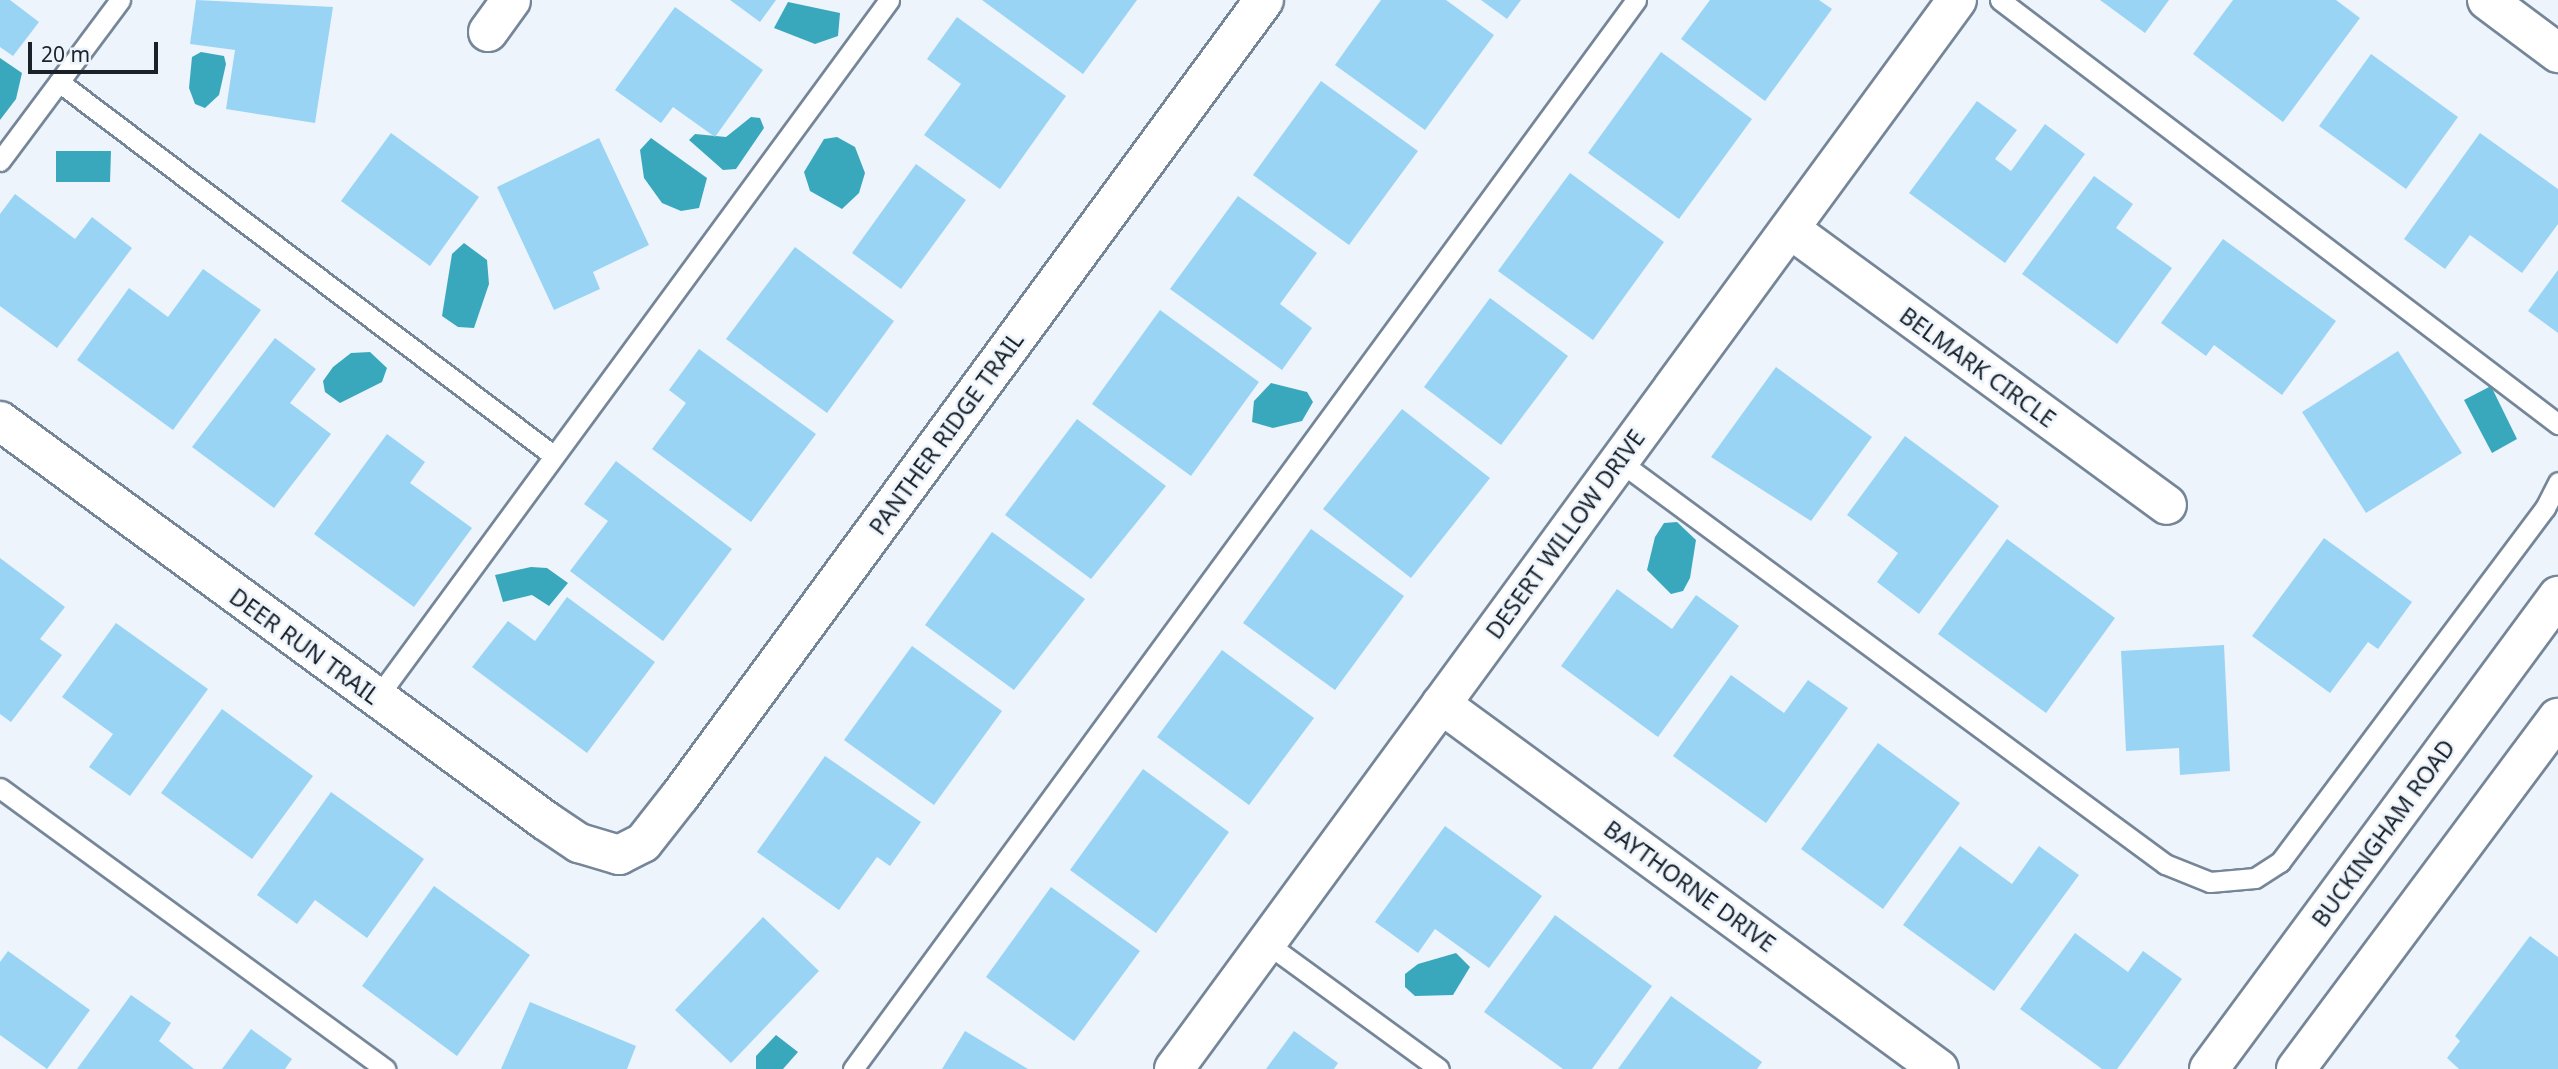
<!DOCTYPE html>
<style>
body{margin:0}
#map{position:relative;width:2558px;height:1069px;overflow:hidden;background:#edf4fc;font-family:"Noto Sans",sans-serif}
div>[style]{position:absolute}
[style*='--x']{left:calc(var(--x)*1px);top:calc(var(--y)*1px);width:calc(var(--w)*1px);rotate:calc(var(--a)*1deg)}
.water>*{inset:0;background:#3aa8bc}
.building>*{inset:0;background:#99d4f5}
.roads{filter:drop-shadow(2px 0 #768699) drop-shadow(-2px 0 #768699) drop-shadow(0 2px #768699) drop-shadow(0 -2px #768699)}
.lane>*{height:19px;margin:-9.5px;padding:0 9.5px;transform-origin:9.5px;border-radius:9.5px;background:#fff}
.street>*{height:38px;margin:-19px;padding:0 19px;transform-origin:19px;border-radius:19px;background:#fff}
.secondary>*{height:38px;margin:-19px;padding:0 19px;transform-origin:19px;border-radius:19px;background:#fff}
span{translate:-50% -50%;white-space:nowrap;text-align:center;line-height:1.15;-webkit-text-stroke:5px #edf4fc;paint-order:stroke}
.street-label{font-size:23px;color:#1b2128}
.scale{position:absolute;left:28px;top:42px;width:130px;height:32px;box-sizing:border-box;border:4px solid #1b2128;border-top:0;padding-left:9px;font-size:21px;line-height:24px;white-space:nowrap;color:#1b2128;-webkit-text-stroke:5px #edf4fc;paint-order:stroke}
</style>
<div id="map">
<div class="water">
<i style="clip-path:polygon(788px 2px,840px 13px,838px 36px,815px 44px,774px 28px)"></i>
<i style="clip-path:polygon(201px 52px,224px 56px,226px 64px,219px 95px,205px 108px,195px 104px,189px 88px,192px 57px)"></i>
<i style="clip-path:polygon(0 58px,22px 73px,16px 99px,0 120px)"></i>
<i style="clip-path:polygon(751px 117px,760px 118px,764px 128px,736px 169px,723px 170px,689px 140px,695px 134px,726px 137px)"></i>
<i style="clip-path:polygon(837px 137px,855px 147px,865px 173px,859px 193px,842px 209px,810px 191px,804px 172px,824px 139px)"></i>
<i style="clip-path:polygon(651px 138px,707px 178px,699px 208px,681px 211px,662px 203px,644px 178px,640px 150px)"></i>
<i style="clip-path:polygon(56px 151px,111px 151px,110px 182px,56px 182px)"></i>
<i style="clip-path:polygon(464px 243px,487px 260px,489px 284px,474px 328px,458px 327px,442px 316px,452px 254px)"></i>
<i style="clip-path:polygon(370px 352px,387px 368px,382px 382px,340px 403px,325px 392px,323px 381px,333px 367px,351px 353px)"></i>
<i style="clip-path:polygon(1271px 383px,1307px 392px,1313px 402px,1302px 421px,1273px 428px,1252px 422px,1254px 401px)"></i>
<i style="clip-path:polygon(2491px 386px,2517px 439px,2492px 453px,2464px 400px)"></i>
<i style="clip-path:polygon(1677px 522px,1696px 540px,1690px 578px,1683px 591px,1671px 594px,1647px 570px,1655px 537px,1664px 523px)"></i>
<i style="clip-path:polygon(531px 567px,547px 568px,568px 583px,549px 606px,532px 595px,503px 602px,495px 575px)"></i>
<i style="clip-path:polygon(1456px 953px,1470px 967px,1453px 995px,1415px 996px,1405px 987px,1405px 974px,1418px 964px)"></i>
<i style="clip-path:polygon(776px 1035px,798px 1052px,783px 1069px,756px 1069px,756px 1056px)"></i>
</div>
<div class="building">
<i style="clip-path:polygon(0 0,10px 0,39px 22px,13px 56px,0 47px)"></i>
<i style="clip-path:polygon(196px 0,333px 7px,315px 123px,226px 109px,235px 50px,190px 44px)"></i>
<i style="clip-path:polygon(730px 0,776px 0,760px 22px)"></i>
<i style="clip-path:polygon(982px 0,1137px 0,1083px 74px)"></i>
<i style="clip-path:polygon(1381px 0,1446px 0,1494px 35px,1425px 130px,1335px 65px)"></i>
<i style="clip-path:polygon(1481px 0,1521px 0,1507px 19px)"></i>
<i style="clip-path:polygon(1710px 0,1819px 0,1832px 9px,1765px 101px,1681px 39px)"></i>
<i style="clip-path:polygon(2100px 0,2169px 0,2145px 33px)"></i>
<i style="clip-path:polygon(2233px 0,2336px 0,2360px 18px,2283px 122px,2193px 54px)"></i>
<i style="clip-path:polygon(675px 7px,763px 70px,715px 137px,673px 107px,661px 123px,615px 90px)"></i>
<i style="clip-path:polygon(957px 17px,1066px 96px,1000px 189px,924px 135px,961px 84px,927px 59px)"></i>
<i style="clip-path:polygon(1661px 52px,1752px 119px,1679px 219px,1588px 153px)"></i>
<i style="clip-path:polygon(2371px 54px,2458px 117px,2406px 189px,2319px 126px)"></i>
<i style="clip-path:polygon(1321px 81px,1418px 151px,1349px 245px,1253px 175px)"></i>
<i style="clip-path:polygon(1977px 101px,2017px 130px,1995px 159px,2011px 171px,2045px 124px,2085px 154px,2005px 263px,1909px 193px)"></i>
<i style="clip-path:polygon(391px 133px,479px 197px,430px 266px,341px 201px)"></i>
<i style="clip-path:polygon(2480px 133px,2558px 189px,2558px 224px,2522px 273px,2470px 235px,2445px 269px,2404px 239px)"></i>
<i style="clip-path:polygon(599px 138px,649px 245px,593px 272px,600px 289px,554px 310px,497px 187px)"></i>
<i style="clip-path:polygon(916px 164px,966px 200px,901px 289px,852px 253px)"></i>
<i style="clip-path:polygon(1570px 173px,1664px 242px,1593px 340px,1498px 271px)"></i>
<i style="clip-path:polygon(2094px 176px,2133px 204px,2116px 228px,2172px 268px,2117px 344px,2022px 274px)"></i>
<i style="clip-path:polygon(15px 194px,75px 239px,92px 217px,132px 248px,57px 348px,0 306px,0 214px)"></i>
<i style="clip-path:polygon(1238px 196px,1317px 253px,1280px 304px,1312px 328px,1282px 370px,1170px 289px)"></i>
<i style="clip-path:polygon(2223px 239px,2336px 321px,2282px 395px,2214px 345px,2206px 356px,2161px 323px)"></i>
<i style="clip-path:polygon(795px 247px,894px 321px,827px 413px,726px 339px)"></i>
<i style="clip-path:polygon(203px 269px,261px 310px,173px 430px,77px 360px,129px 288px,168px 317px)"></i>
<i style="clip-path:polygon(2558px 270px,2558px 333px,2528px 311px)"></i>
<i style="clip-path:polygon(1490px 298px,1568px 356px,1501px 445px,1424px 387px)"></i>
<i style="clip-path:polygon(1160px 310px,1259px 382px,1191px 476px,1092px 404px)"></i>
<i style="clip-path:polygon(275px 338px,316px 369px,290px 403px,331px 434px,274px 508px,192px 447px)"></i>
<i style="clip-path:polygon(699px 349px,816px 434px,751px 522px,652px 449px,686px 403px,669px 390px)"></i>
<i style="clip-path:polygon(2398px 351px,2462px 453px,2366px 513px,2302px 412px)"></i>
<i style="clip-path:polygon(1776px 367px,1872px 437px,1811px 521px,1711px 457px)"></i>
<i style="clip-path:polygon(1402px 409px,1490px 478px,1411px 578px,1323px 509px)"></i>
<i style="clip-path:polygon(1077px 419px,1166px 486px,1091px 579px,1005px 515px)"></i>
<i style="clip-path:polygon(387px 434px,425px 462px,410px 483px,472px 528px,414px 607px,314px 534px)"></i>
<i style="clip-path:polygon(1905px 436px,1999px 506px,1919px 614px,1877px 582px,1898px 553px,1847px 515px)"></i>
<i style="clip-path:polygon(616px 461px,732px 549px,663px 641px,570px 571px,608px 521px,584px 504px)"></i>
<i style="clip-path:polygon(1311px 529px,1404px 596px,1335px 690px,1243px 623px)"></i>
<i style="clip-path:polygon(992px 532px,1085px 599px,1014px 690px,925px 625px)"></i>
<i style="clip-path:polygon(2324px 538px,2412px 602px,2378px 649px,2368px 642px,2330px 693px,2252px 636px)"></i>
<i style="clip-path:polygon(2007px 539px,2115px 618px,2046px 713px,1938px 634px)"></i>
<i style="clip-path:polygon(0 558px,65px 607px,40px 639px,62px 655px,11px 722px,0 714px)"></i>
<i style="clip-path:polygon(1617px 589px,1672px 629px,1696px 595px,1739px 626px,1658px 737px,1561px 666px)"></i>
<i style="clip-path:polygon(567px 597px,655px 662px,587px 753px,472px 667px,508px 621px,535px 641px)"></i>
<i style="clip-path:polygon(116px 623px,208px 689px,130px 796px,89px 767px,113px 734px,62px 697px)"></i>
<i style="clip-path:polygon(2224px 645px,2230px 771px,2180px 775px,2179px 748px,2126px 751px,2121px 651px)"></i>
<i style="clip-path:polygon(912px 646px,1002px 711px,934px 805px,844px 740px)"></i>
<i style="clip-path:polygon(1222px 650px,1314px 718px,1249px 805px,1157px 737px)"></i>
<i style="clip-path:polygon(1731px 675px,1784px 713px,1808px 680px,1848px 708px,1766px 823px,1673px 756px)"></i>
<i style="clip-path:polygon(222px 709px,313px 776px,252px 859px,161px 793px)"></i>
<i style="clip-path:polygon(1878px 743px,1960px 803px,1883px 909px,1801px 849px)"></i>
<i style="clip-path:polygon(825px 756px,921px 822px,890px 866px,877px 857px,839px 910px,757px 852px)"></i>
<i style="clip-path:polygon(1143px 769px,1229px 832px,1156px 933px,1070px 870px)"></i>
<i style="clip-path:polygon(331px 792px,424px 859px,367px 938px,315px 900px,297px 924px,257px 895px)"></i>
<i style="clip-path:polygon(1445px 826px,1542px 896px,1489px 968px,1435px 929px,1418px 953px,1375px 922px)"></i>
<i style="clip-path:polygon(1960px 846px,2012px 884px,2039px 846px,2079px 875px,1994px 991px,1903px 925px)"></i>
<i style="clip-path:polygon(434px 886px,530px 955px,457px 1056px,362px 986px)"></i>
<i style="clip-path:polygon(1051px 887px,1140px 951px,1074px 1041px,986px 977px)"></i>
<i style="clip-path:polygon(1555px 915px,1652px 986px,1592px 1069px,1563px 1069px,1484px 1012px)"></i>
<i style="clip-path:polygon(763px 917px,819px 971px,731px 1063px,675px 1010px)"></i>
<i style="clip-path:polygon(2075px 933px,2128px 972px,2143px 951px,2182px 979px,2117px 1069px,2102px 1069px,2020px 1009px)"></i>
<i style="clip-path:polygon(2530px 936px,2558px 957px,2558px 1069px,2459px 1069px,2447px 1058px,2460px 1041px,2455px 1036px)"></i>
<i style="clip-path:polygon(8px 951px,90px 1010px,47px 1069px,0 1035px,0 962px)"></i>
<i style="clip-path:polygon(131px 995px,171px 1023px,159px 1041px,194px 1069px,77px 1069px)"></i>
<i style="clip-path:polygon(1671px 996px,1762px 1062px,1757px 1069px,1618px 1069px)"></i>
<i style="clip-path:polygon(530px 1002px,636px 1046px,627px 1069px,501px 1069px)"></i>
<i style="clip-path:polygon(251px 1029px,292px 1059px,285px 1069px,222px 1069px)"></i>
<i style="clip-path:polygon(965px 1031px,1028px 1069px,942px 1069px)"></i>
<i style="clip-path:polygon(1294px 1031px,1338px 1063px,1334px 1069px,1266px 1069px)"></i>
</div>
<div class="roads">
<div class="lane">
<i style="--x:2000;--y:0;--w:701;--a:37.23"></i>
<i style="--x:59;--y:82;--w:619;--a:37.06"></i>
<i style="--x:0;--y:161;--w:201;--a:-53.3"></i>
<i style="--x:1619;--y:461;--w:679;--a:36.43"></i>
<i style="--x:2165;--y:864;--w:48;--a:21.8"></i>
<i style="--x:2210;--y:882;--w:45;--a:-5.1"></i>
<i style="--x:2255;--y:878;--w:30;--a:-33"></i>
<i style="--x:2280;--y:862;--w:442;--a:-53.2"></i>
<i style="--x:2545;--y:508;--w:29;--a:-63"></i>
<i style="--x:376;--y:699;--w:867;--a:-53.72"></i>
<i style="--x:0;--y:788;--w:477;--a:36.1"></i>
<i style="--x:1265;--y:942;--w:215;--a:36.1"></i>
<i style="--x:853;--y:1069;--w:1325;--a:-53.78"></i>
</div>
<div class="street">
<i style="--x:488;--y:32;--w:39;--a:-54"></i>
<i style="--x:1790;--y:229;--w:467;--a:36.2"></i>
<i style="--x:0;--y:421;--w:677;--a:36.23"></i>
<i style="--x:546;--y:821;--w:40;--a:34"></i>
<i style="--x:579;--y:843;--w:42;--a:16.7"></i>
<i style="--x:619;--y:855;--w:27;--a:-27"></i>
<i style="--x:643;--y:843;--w:60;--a:-51.8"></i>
<i style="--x:680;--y:796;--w:987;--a:-53.73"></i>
<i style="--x:1441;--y:704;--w:617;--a:36.24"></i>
<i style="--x:1174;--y:1069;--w:1325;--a:-53.78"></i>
</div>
<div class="secondary">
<i style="--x:2487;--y:0;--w:89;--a:36.7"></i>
<i style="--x:2209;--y:1069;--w:588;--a:-53.58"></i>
<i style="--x:2296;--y:1069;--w:438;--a:-53.3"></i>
</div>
</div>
<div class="street-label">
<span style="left:1978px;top:367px;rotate:36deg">BELMARK CIRCLE</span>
<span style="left:946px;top:433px;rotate:-54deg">PANTHER RIDGE TRAIL</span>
<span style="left:1565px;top:534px;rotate:-54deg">DESERT WILLOW DRIVE</span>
<span style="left:305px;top:646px;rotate:36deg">DEER RUN TRAIL</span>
<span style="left:2383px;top:833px;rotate:-54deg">BUCKINGHAM ROAD</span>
<span style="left:1690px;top:886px;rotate:36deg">BAYTHORNE DRIVE</span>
</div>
<div class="scale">20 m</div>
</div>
